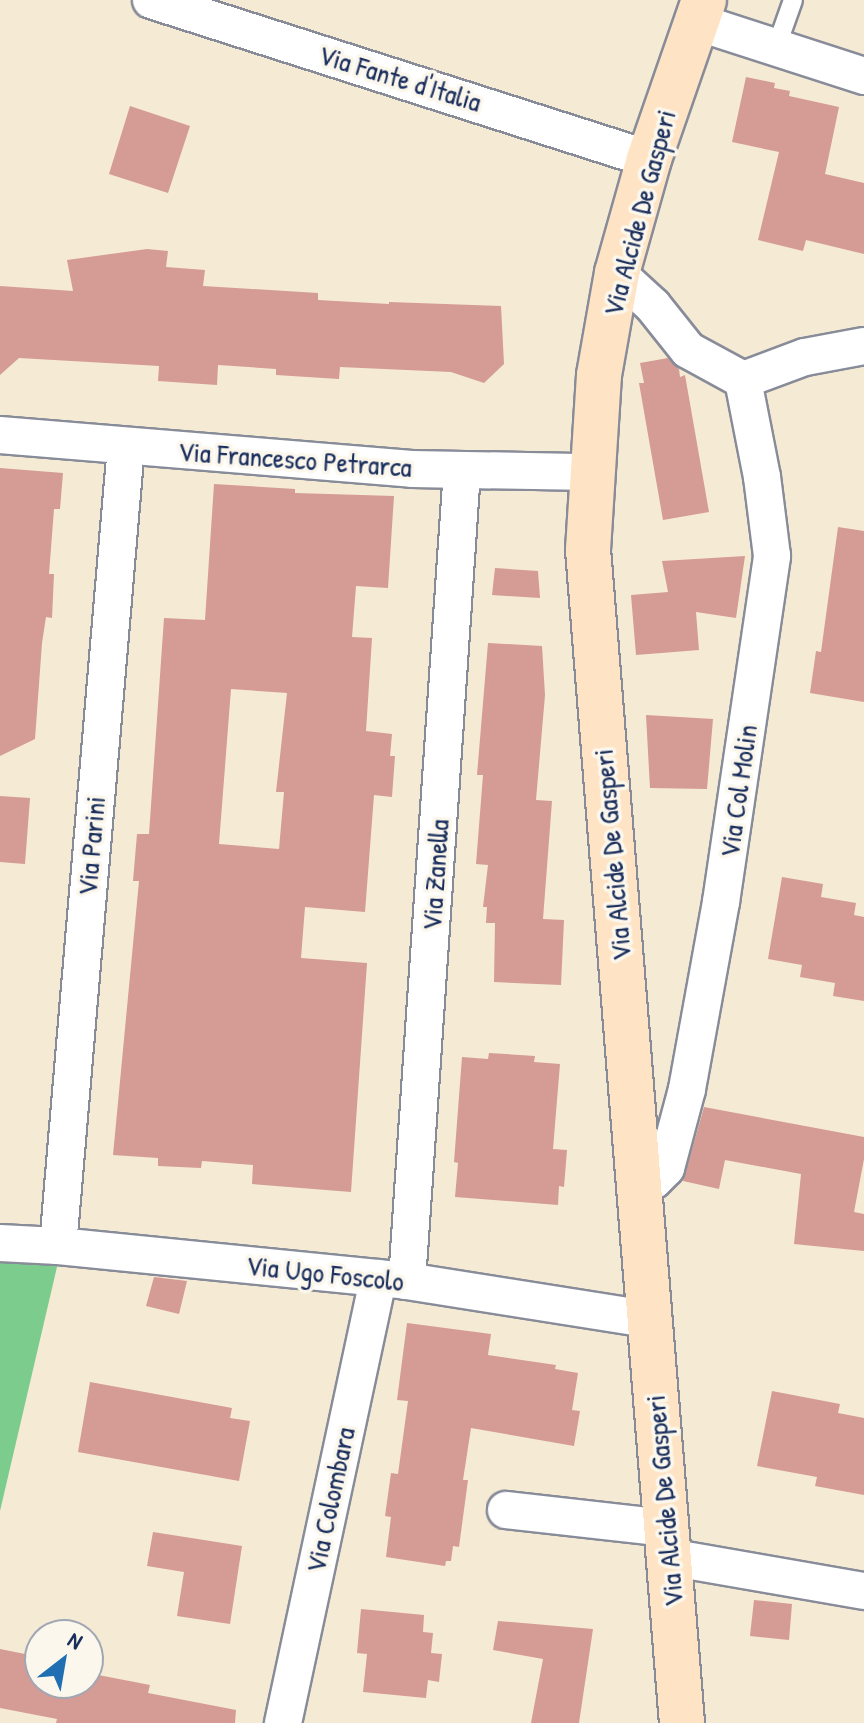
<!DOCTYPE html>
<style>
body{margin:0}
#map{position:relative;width:864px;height:1723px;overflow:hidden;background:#f5ead4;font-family:"Patrick Hand",sans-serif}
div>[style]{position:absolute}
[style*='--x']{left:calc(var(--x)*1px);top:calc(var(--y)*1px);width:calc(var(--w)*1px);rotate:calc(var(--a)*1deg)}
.green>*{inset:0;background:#7bcc8d}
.building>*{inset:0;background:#d59b95}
.roads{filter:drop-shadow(2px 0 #888c99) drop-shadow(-2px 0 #888c99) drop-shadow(0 2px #888c99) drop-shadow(0 -2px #888c99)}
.lane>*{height:18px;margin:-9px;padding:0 9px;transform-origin:9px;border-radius:9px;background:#fff}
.street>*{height:36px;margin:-18px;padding:0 18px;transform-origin:18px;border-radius:18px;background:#fff}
.secondary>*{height:44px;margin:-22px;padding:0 22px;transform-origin:22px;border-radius:22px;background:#fee4c5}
span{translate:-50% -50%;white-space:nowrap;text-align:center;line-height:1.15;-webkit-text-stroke:7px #fbf7ec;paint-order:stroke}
.street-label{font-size:28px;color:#1b2f5e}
.north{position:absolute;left:24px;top:1619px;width:80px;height:80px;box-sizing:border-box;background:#fbf7ec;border:2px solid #a1a7b3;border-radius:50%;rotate:31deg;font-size:22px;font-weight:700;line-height:32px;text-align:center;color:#1b2f5e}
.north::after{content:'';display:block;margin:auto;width:28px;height:36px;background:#1f6fb2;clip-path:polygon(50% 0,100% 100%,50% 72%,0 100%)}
</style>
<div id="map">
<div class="green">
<i style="clip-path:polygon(0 1249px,60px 1254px,0 1511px)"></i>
</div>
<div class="building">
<i style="clip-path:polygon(746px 77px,775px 83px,774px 88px,790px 91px,789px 96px,839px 107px,825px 174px,864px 183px,864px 254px,806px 240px,803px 251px,758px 240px,779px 152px,732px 142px)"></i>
<i style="clip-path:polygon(130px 106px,190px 126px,168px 193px,109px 174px)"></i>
<i style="clip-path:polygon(147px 249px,168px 251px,166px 267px,205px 270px,203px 286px,318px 293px,318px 300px,389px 304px,389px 302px,501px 306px,504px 364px,484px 383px,451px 372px,340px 367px,339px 379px,276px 375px,276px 369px,218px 365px,217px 385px,158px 381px,159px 366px,19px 358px,0 375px,0 286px,73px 291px,67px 260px)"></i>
<i style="clip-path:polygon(668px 358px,679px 369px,680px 377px,685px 375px,709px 512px,663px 520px,639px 383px,644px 383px,640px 363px)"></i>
<i style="clip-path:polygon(0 468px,63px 473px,60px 509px,54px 509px,49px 574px,54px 574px,52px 618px,46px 617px,42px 643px,35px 739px,0 756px)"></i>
<i style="clip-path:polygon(evenodd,214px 484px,295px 489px,295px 493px,394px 496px,388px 588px,356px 586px,352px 637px,372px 638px,366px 731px,392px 734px,390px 756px,395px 756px,392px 797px,374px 795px,365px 912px,305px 907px,301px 958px,367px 963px,351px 1192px,252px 1184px,253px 1165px,202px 1161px,201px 1168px,158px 1166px,158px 1158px,113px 1155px,139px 881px,133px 881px,137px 834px,149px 834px,164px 618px,205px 620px,214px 484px,231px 689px,287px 693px,276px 792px,284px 792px,279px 849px,219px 844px,231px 689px)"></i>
<i style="clip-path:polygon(838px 527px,864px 531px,864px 702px,810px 693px,816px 651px,821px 652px)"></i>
<i style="clip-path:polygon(745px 556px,736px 618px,696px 612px,699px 650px,636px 655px,631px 595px,668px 592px,662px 561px)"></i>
<i style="clip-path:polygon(495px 568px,538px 571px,540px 598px,492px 595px)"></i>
<i style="clip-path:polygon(488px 643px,542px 646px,545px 695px,536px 800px,552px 801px,543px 919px,564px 920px,561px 985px,494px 982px,495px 923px,486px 923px,487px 907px,483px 907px,488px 865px,476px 864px,483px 775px,477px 775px)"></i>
<i style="clip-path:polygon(646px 715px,713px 719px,707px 789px,650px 788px)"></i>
<i style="clip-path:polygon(0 796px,30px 798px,25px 864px,0 862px)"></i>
<i style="clip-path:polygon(782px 877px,823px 884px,821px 897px,856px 903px,854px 915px,864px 917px,864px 1001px,833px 996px,835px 983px,800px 977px,802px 965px,768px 959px)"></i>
<i style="clip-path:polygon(489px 1053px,535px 1056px,534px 1062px,560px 1064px,553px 1149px,567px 1150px,564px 1187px,559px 1186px,558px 1205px,455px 1197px,458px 1163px,454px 1162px,462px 1057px,488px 1059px)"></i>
<i style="clip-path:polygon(704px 1107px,864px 1137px,864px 1159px,854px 1212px,864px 1214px,864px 1251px,794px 1244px,801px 1174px,725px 1160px,719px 1189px,683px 1181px)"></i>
<i style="clip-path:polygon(154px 1277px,187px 1281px,179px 1314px,146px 1306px)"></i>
<i style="clip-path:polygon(407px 1323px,491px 1334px,488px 1355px,556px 1365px,555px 1369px,578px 1373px,572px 1410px,580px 1411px,574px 1446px,471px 1428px,463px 1480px,468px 1480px,459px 1547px,453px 1546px,451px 1561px,446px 1561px,445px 1566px,386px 1557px,391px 1517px,385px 1516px,391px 1473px,398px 1474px,408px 1401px,397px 1400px)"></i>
<i style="clip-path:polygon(90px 1382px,232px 1408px,230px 1418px,250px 1421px,239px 1481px,78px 1452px)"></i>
<i style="clip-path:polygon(772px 1391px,840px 1404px,838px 1413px,864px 1418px,864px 1495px,815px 1486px,817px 1477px,757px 1466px)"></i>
<i style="clip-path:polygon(153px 1532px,242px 1546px,230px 1624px,177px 1616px,184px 1572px,147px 1566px)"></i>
<i style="clip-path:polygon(754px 1600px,792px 1604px,789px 1640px,750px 1636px)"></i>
<i style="clip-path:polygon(361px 1609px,424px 1615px,423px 1632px,433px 1633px,431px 1653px,442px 1654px,439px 1682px,428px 1680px,426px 1698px,363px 1692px,367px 1654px,357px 1653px)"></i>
<i style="clip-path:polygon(498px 1621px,593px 1629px,579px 1723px,531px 1723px,543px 1659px,493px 1650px)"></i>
<i style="clip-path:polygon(0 1649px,40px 1657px,40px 1683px,88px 1683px,88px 1673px,150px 1685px,148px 1693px,236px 1710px,235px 1723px,56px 1723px,57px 1719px,0 1708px)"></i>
</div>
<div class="roads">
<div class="lane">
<i style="--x:776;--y:48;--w:51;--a:-70.5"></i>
</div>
<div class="street">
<i style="--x:151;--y:0;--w:523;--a:17.71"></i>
<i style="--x:697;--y:22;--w:176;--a:17.9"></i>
<i style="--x:617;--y:273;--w:49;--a:42.5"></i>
<i style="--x:653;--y:306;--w:56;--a:51.5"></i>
<i style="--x:688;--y:350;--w:63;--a:28.6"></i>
<i style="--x:743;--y:380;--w:66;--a:-20.4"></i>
<i style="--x:805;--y:357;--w:60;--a:-10.6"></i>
<i style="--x:0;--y:435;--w:413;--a:4.7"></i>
<i style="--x:412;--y:469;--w:179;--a:1"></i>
<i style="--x:639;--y:1183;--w:15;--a:-11"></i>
<i style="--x:654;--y:1180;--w:17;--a:-45"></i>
<i style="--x:666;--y:1168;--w:82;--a:-75.1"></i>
<i style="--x:687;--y:1089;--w:190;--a:-79.7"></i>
<i style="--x:721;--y:902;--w:350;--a:-81.6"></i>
<i style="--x:772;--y:556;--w:80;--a:-97.2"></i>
<i style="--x:762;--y:477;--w:99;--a:-101.1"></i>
<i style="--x:0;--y:1243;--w:58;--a:3"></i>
<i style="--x:58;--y:1246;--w:351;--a:5.7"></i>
<i style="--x:407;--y:1281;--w:244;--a:9"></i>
<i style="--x:58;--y:1246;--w:803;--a:-85.14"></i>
<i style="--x:407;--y:1281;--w:813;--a:-86.12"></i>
<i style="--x:506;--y:1510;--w:162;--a:6.4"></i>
<i style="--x:669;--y:1557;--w:198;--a:9.9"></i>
<i style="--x:283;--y:1723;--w:455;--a:-77.9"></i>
</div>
<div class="secondary">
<i style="--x:682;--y:1723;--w:1177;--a:-94.58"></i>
<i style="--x:588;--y:550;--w:175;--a:-86.4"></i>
<i style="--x:599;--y:375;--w:104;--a:-80"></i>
<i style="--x:617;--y:273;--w:118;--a:-74.3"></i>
<i style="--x:649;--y:159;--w:168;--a:-70.9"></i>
</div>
</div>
<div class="street-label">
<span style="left:400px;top:78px;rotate:17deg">Via Fante d'Italia</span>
<span style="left:639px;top:213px;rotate:-75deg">Via Alcide De Gasperi</span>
<span style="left:295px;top:459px;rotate:4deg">Via Francesco Petrarca</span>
<span style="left:738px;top:791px;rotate:-82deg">Via Col Molin</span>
<span style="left:91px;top:846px;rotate:-85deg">Via Parini</span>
<span style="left:612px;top:855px;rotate:-95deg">Via Alcide De Gasperi</span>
<span style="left:435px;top:875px;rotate:-86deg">Via Zanella</span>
<span style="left:325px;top:1273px;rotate:6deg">Via Ugo Foscolo</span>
<span style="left:330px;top:1500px;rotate:-78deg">Via Colombara</span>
<span style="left:664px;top:1501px;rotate:-95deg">Via Alcide De Gasperi</span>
</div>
<div class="north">N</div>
</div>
